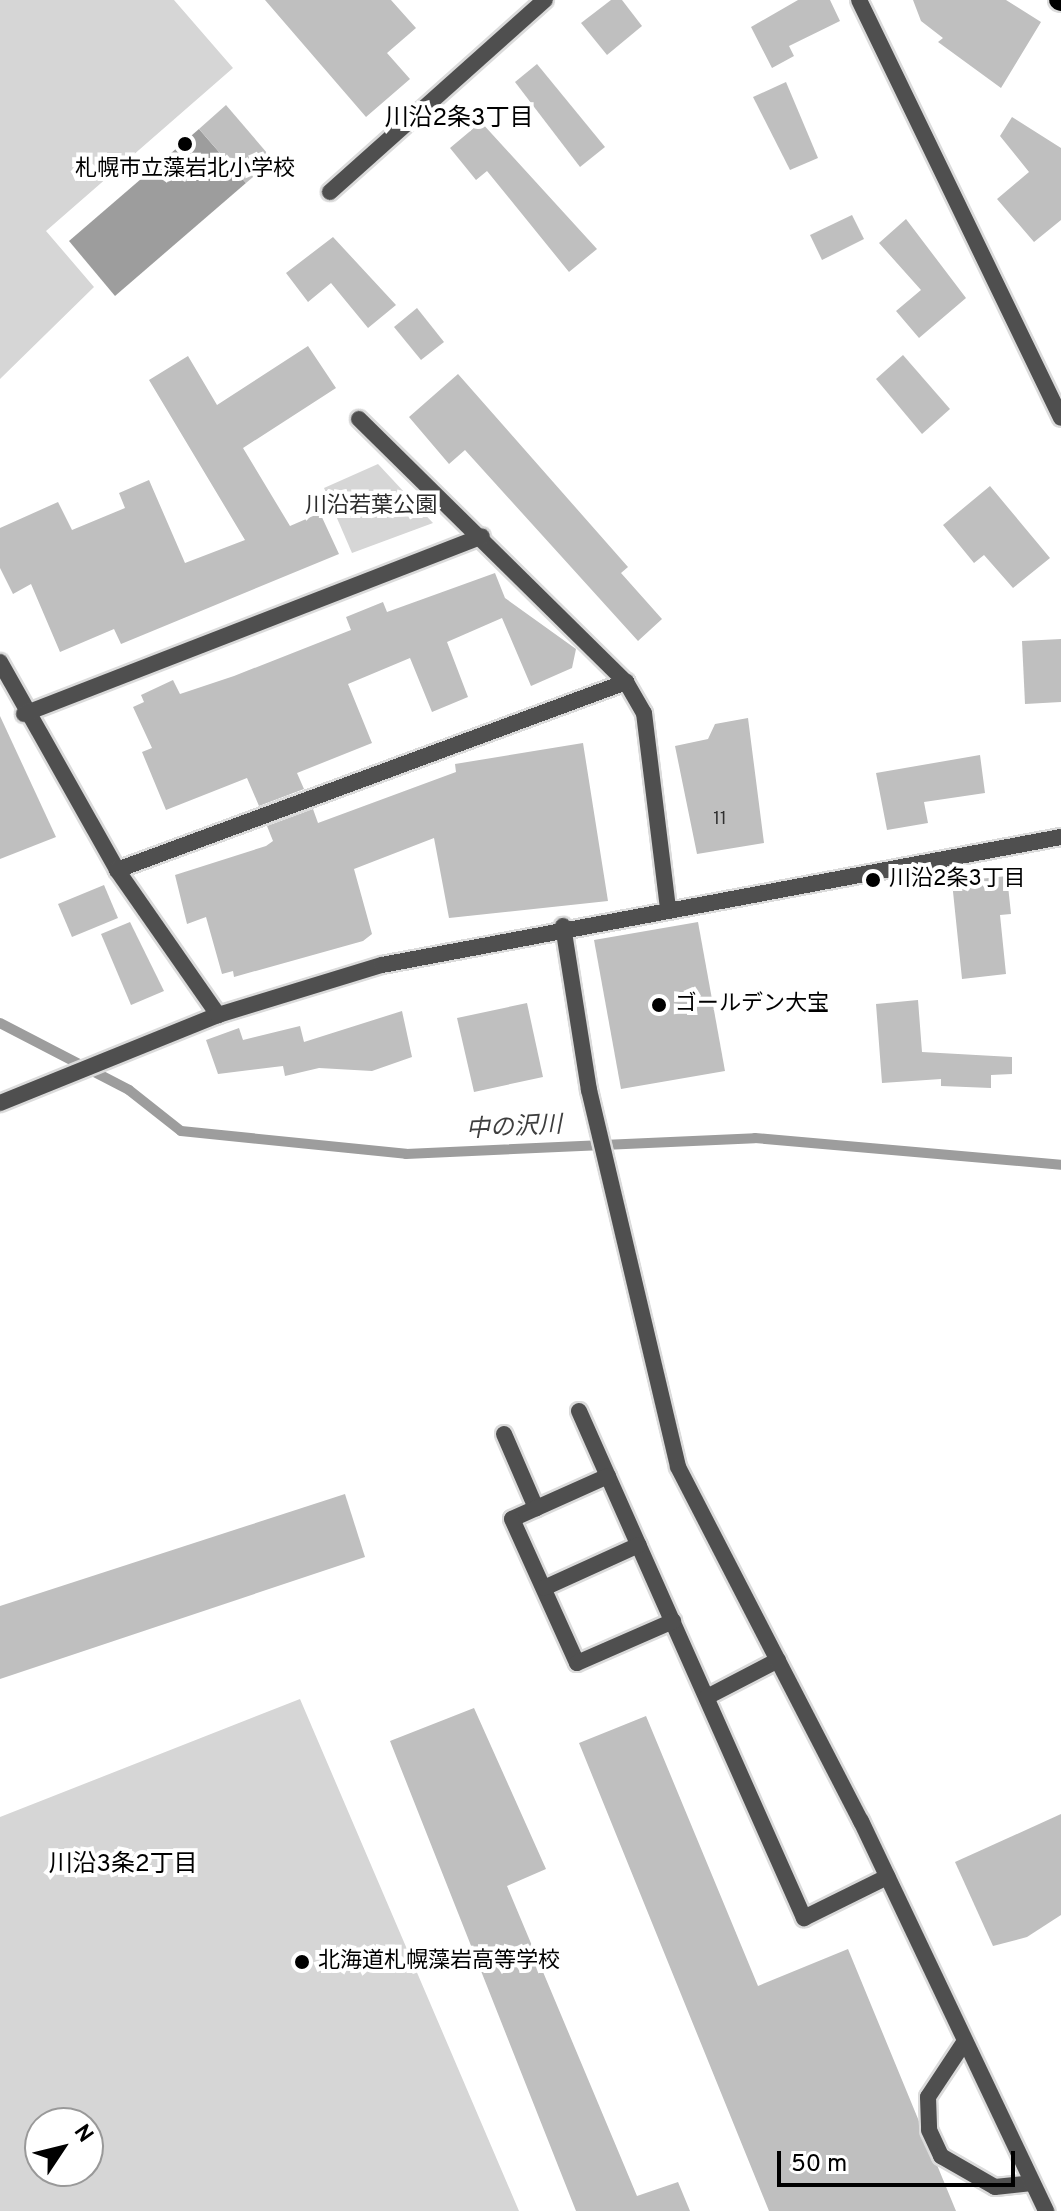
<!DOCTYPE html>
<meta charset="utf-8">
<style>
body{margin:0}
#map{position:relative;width:1061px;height:2211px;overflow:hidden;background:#fff;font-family:Overpass,"Noto Sans JP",sans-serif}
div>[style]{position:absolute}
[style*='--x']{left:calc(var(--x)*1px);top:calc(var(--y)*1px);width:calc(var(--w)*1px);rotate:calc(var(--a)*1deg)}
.green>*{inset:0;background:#d6d6d6}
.water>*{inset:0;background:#9d9d9d}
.stream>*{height:10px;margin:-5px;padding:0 5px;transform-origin:5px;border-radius:5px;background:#9d9d9d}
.building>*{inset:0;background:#bfbfbf}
.roads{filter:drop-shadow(2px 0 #dbdbdb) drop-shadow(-2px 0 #dbdbdb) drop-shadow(0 2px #dbdbdb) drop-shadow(0 -2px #dbdbdb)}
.service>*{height:16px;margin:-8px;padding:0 8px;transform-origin:8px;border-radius:8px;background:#4f4f4f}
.minor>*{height:16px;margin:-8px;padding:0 8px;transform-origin:8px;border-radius:8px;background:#4f4f4f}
.tertiary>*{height:16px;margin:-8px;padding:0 8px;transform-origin:8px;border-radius:8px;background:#4f4f4f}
.primary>*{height:20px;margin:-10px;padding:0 10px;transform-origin:10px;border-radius:10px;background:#000}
.dots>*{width:22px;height:22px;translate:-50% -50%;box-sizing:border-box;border:4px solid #fff;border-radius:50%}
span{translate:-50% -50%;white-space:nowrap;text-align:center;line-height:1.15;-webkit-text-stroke:8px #fff;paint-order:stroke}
.number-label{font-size:18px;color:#303030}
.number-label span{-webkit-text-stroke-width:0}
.poi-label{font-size:22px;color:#000}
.left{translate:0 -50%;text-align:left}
.park-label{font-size:22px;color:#2d2d2d}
.neighbourhood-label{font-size:24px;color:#000}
.water-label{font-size:24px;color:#3e3e3e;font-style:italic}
.north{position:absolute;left:24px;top:2107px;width:80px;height:80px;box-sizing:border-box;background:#fff;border:2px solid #999;border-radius:50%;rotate:55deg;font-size:22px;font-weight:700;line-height:32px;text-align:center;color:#000}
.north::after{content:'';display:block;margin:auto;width:28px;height:36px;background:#000;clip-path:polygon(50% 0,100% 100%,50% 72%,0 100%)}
.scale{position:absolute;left:777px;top:2151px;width:238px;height:36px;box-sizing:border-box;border:4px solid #000;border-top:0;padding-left:10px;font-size:24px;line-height:28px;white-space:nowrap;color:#000;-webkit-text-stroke:6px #fff;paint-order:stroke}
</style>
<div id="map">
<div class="green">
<i style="clip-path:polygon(0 0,174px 0,233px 68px,46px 231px,94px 287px,0 379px)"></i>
<i style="clip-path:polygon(378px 464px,433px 523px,352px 553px,324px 488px)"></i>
<i style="clip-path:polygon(evenodd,300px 1699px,519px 2211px,0 2211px,0 1817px,300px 1699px,40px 2123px,88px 2123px,88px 2171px,40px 2171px,40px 2123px)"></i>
</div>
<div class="water">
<i style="clip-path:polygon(199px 129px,246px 183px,115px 296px,69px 241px)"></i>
</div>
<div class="stream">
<i style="--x:0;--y:1023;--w:145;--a:27.4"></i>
<i style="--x:129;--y:1090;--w:66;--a:38.3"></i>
<i style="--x:181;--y:1131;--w:226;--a:5.8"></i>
<i style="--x:406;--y:1154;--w:349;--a:-2.6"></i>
<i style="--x:755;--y:1138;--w:307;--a:5"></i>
</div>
<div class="building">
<i style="clip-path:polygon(265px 0,391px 0,416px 28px,387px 53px,410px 79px,366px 117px)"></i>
<i style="clip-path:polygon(611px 0,622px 0,642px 26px,607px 55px,581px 23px)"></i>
<i style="clip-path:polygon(798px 0,830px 0,840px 21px,789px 46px,794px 56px,772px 68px,751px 27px)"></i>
<i style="clip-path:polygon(913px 0,1006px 0,1041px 22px,1001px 88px,938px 42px,943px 38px,921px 21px)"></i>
<i style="clip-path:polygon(537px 64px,605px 147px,580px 167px,515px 82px)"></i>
<i style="clip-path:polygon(786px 82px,818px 158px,790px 170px,753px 97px)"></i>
<i style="clip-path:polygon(226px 105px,273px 160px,246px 183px,199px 129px)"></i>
<i style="clip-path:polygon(1012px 117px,1061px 148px,1061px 220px,1034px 242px,997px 199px,1029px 172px,1000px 136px)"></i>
<i style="clip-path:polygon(481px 122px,597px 249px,569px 272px,487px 171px,476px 180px,450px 148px)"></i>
<i style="clip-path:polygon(852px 215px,864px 239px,822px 260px,810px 235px)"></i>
<i style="clip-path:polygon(906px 219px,966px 298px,919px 338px,896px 311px,921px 290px,879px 243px)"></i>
<i style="clip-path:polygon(333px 237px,396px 305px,368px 328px,331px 283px,308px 302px,286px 273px)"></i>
<i style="clip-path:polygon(417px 308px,444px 342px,421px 360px,394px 327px)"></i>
<i style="clip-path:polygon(308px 346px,336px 388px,243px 448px,290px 526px,320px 513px,339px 554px,121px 644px,114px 629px,60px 652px,31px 584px,13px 594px,0 568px,0 528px,58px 502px,72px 530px,125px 508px,119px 493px,149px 480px,185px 563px,245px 540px,149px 380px,188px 356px,217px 405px)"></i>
<i style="clip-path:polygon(903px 355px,950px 409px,922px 434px,876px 379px)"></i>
<i style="clip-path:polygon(458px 374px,628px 567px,621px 573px,662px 619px,638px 641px,465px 450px,449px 464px,409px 417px)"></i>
<i style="clip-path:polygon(990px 486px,1050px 558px,1013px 588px,984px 555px,974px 563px,943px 525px)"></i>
<i style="clip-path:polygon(495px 573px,505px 598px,576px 649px,572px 668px,531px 686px,502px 618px,447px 642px,468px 697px,432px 712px,410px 658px,348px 684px,372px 743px,297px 773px,304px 789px,259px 806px,247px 778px,166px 810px,142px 752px,152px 748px,133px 707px,144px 702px,141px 695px,173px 680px,180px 694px,234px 676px,351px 630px,346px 617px,383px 602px,387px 612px)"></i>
<i style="clip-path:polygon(1061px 639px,1061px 702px,1025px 704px,1022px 641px)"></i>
<i style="clip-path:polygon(0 716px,56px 837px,0 859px)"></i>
<i style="clip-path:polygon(748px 718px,764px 843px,697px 854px,675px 746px,708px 739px,715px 724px)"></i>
<i style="clip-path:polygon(583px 743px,608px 901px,449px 918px,434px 838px,354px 869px,372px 934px,363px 941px,234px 977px,233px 971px,222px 974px,206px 917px,187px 924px,175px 875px,266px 846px,273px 841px,267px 826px,313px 809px,318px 823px,456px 772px,455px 764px)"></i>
<i style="clip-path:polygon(980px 755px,985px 793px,924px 802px,928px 823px,887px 830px,876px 773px)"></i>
<i style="clip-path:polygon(1007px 876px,1011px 914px,1000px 915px,1006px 974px,962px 979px,952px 882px)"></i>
<i style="clip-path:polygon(104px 885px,118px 918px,72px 937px,58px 904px)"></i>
<i style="clip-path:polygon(130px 922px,164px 991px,131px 1005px,101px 934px)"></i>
<i style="clip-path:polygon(698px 922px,725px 1071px,621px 1089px,594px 940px)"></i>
<i style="clip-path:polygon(918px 1000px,922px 1052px,1012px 1057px,1012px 1074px,991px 1075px,991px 1088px,941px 1086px,941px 1079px,882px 1083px,876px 1004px)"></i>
<i style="clip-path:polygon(527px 1003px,543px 1077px,474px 1092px,457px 1018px)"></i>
<i style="clip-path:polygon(402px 1011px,412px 1057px,372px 1071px,319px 1068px,285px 1076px,283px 1066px,218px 1074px,206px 1040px,239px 1028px,243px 1040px,300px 1026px,304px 1042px)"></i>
<i style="clip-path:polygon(345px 1494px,365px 1557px,0 1679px,0 1606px)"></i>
<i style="clip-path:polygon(474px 1708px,546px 1869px,507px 1886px,637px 2196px,678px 2182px,690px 2211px,576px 2211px,390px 1741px)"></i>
<i style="clip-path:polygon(646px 1716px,758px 1986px,848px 1949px,956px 2211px,769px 2211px,579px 1743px)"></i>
<i style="clip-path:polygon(1061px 1814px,1061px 1915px,1027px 1937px,993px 1946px,955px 1862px)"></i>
</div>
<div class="roads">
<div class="service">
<i style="--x:579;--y:1411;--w:555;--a:66.07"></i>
<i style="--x:804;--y:1918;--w:93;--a:-26.3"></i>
<i style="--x:504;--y:1434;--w:81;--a:66.6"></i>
<i style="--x:608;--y:1476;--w:105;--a:155.9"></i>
<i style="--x:512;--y:1519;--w:158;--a:65.7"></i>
<i style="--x:577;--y:1663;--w:105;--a:-23.6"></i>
<i style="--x:544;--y:1588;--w:104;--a:-24.4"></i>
<i style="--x:707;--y:1697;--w:80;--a:-27.5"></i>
<i style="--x:965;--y:2041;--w:67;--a:123.5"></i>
<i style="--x:928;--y:2097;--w:33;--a:88"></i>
<i style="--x:929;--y:2130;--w:29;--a:65"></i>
<i style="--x:941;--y:2156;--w:62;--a:29.9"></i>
<i style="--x:995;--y:2187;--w:37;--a:-6"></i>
</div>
<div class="minor">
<i style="--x:859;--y:0;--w:464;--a:64.2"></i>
<i style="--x:330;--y:192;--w:288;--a:-41.8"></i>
<i style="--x:359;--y:419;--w:375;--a:44.6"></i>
<i style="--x:626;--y:682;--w:36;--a:60"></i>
<i style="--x:644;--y:713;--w:196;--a:83"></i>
<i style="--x:0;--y:662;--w:239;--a:60.6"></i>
<i style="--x:117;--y:870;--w:177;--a:55.1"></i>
<i style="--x:24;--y:714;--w:491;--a:-21.2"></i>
<i style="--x:117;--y:870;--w:543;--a:-20.27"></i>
</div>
<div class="tertiary">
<i style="--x:563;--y:926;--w:166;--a:81"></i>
<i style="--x:589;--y:1090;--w:387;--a:76.7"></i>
<i style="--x:678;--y:1467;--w:399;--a:62.7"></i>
<i style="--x:861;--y:1821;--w:432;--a:64.6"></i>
<i style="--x:0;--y:1103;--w:235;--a:-22"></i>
<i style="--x:218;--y:1015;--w:171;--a:-17"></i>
<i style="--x:382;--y:965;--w:691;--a:-10.68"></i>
</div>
<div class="primary">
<i style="--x:1059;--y:0;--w:2;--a:27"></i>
</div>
</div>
<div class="dots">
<i style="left:185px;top:144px;background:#000"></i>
<i style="left:873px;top:880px;background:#000"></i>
<i style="left:659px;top:1005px;background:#000"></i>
<i style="left:302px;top:1962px;background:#000"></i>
</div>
<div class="number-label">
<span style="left:720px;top:820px">11</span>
</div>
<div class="poi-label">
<span style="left:185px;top:170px">札幌市立藻岩北小学校</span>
<span class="left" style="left:889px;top:880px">川沿2条3丁目</span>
<span class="left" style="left:675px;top:1005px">ゴールデン大宝</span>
<span class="left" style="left:318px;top:1962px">北海道札幌藻岩高等学校</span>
</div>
<div class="park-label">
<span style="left:371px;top:507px">川沿若葉公園</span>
</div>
<div class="neighbourhood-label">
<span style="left:459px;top:120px">川沿2条3丁目</span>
<span style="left:123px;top:1866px">川沿3条2丁目</span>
</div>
<div class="water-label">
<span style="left:514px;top:1129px;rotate:-3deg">中の沢川</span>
</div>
<div class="north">N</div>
<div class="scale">50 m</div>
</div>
